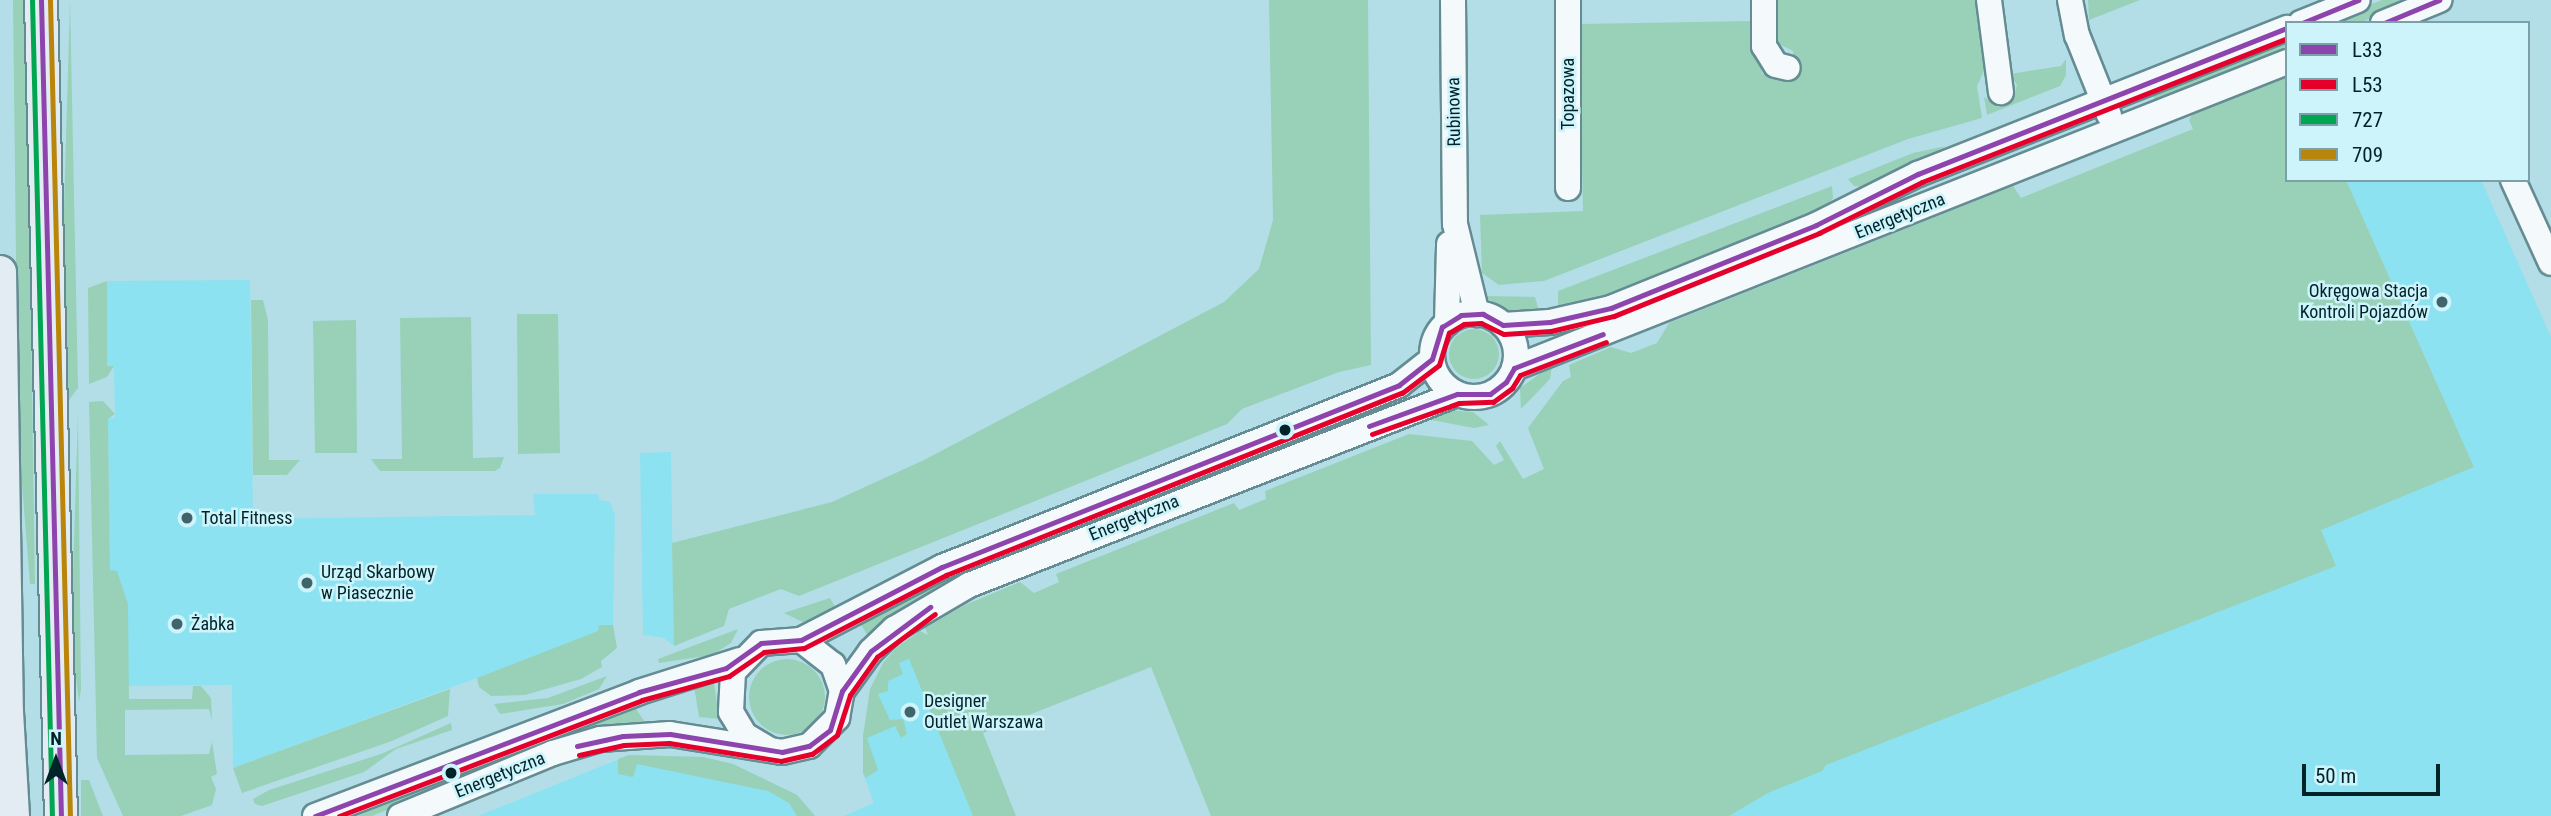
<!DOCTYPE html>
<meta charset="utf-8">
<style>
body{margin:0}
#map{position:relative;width:2551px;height:816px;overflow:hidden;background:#b3dee7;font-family:"Roboto Condensed",sans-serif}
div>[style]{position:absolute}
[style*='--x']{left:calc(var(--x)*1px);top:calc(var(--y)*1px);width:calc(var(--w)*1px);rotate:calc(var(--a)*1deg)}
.built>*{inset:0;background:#8ce2f1}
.green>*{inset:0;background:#98d1b8}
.round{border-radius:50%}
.roads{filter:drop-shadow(2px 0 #658c93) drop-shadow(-2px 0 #658c93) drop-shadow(0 2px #658c93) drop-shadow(0 -2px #658c93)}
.minor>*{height:24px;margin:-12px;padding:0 12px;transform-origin:12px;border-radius:12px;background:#f4fafb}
.minor>.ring{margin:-12px;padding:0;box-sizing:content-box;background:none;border:24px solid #f4fafb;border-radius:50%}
.major>*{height:32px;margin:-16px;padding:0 16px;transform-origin:16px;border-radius:16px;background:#e3ecf2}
.bus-1>*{height:5px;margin:-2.5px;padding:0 2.5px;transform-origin:2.5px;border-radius:2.5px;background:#8e44ad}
.bus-2>*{height:5px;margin:-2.5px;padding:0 2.5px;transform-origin:2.5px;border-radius:2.5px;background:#e4002b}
.bus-3>*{height:5px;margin:-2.5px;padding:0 2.5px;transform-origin:2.5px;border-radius:2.5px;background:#00a651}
.bus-4>*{height:5px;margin:-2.5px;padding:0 2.5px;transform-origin:2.5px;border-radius:2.5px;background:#b9850a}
.dots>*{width:19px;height:19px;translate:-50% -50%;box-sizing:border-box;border:4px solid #cdf3fb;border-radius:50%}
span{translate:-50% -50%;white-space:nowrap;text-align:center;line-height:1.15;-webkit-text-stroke:5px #cdf3fb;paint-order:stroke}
.street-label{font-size:18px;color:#002328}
.poi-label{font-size:18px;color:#002328}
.right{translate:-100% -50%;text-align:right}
.left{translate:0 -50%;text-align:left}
.legend{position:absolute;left:2285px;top:21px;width:245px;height:161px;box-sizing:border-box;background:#cdf3fb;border:2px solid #7ba0a7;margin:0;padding:9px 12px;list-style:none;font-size:21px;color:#002328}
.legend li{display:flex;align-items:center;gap:14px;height:35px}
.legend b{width:35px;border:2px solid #7ba0a7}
.north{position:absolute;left:21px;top:725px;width:70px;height:70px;-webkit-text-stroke:5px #cdf3fb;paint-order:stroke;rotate:0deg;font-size:19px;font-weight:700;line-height:28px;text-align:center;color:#002328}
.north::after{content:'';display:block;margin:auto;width:24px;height:32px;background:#002328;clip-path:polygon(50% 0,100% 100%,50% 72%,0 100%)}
.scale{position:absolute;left:2302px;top:764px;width:138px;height:32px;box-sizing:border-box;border:4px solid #002328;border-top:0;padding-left:9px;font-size:21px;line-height:24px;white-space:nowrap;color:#002328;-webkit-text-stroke:5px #cdf3fb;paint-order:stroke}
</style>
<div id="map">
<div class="built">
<i style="clip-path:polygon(2346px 180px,2481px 180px,2551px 337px,2551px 816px,1705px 816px,1966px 671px,2474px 467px)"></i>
<i style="clip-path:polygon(250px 280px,253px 519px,535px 515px,533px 494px,598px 494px,599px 500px,610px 502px,615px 515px,613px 625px,600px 625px,598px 631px,553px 650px,233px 768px,232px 685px,128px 686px,128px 604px,117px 571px,110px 571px,108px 418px,115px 418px,114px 367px,107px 366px,107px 281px)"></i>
<i style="clip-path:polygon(671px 452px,673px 584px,674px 646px,664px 638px,643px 635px,640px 453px)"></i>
<i style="clip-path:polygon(909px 643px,992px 816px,844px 816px,874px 803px,863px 773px,863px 736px,876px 689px)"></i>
<i style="clip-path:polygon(629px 755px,703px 757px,733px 764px,797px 795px,815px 816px,478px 816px)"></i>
</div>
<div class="green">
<i style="clip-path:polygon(13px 0,26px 0,35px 584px,30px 584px,18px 433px)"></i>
<i style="clip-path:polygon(70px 0,78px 388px,66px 404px,63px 243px)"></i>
<i style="clip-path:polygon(1269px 0,1368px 0,1371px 365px,1339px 372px,1242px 409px,1227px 424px,799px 596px,781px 589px,729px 609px,724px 626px,674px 646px,672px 543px,832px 502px,924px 460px,1224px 302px,1259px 269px,1273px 220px)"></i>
<i style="clip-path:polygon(1777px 0,1975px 0,1984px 71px,1977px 86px,1982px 118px,1908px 139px,1544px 281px,1499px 285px,1482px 273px,1480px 215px,1583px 211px,1579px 24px,1754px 21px,1762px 74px,1794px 73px,1793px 51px,1777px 43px)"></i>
<i style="clip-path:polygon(2088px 0,2140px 0,2089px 20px)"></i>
<i style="clip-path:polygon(2382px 0,2411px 0,2360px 23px,2326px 23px)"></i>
<i style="clip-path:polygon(2287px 38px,2287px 52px,2156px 104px,2152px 92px)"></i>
<i style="clip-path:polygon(2066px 59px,2066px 75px,2060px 86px,1987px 115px,1984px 97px,1998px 107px,2013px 100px,2017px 85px,2010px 74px,2061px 66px)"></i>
<i style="clip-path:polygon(2287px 76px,2287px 180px,2346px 180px,2474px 467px,2321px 530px,2336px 566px,1826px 765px,1822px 771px,1768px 793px,1729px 816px,1211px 816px,1151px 667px,983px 733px,1016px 816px,973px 816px,909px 659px,899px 663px,903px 674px,888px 681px,888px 691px,878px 694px,890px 720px,903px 719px,907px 734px,901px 738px,895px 726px,867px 738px,878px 770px,866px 778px,863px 773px,863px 736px,870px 689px,883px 663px,897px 647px,920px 631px,928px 635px,925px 628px,965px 605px,1020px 582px,1034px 593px,1059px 582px,1056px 574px,1234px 503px,1239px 510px,1266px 499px,1265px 491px,1409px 434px,1472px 441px,1494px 465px,1504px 460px,1496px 446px,1500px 441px,1523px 479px,1544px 469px,1528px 428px,1563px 381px,1571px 377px,1569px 365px,1611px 347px,1631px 353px,1657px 343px,1669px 323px,2013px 186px,2021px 198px,2193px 129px,2189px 120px,2193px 113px)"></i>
<i style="clip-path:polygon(2079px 123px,1886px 203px,1839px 230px,1561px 338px,1561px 330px,1605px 319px,1882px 200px)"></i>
<i style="clip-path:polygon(1946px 146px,1867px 188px,1854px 186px,1848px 179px,1913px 153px)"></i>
<i style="clip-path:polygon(1832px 186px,1833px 198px,1826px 209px,1607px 299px,1558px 312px,1558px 291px)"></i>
<i style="clip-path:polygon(107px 281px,107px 366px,114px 366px,107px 377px,89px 384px,88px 288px)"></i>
<i style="clip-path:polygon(1483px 296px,1535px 297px,1540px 314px,1516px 314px)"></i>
<i style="clip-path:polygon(251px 300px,263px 300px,268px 320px,269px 460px,300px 460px,287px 475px,253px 475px)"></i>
<i style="clip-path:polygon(517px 314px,558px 314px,560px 453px,518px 454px)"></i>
<i style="clip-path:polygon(471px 317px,473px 458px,504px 457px,500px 468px,495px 471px,380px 471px,371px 459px,402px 459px,400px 318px)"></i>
<i style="clip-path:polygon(356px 320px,357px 453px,315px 453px,313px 321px)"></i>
<i class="round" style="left:1449px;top:329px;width:50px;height:50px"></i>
<i style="clip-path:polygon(1552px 365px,1550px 379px,1521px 409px,1520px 388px)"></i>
<i style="clip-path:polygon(1394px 400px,1398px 404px,959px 579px,903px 611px,869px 638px,860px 623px,958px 573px)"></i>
<i style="clip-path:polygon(103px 401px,115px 414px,108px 419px,110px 570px,117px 571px,128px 604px,129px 699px,192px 699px,193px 686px,201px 686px,211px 698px,212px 720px,209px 709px,125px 710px,125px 755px,209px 754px,212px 742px,217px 774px,211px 777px,216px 789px,212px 805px,181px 816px,123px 816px,97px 758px,89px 402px)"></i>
<i style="clip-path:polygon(1445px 410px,1473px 412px,1489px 425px,1474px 428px,1426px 419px)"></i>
<i style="clip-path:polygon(78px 414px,81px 689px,79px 702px,71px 637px)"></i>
<i style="clip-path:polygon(830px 598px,838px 612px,807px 624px,784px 613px)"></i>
<i style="clip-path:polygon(599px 625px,613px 625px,617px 648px,601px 661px,602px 667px,581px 679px,525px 695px,491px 696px,479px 687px,477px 678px,598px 631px)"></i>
<i style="clip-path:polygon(738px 629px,731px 643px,712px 655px,659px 663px,658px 659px)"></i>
<i class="round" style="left:749px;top:659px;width:76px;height:76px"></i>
<i style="clip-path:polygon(607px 676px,599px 689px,563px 704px,500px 714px,494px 704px,548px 698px)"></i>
<i style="clip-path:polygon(714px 683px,719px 719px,699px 717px,694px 686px)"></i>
<i style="clip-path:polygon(450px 689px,448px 716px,392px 741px,242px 793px,233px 768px)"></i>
<i style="clip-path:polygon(633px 704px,646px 724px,540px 748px,372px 816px,357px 816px)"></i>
<i style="clip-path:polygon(451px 723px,452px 730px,396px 749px,364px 772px,262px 806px,255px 804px,253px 799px,269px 790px,381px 754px)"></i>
<i style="clip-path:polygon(629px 755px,703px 757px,733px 764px,797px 795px,815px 816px,797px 816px,789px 803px,768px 791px,637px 764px,633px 777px,618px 774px,618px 759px)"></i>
<i style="clip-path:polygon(81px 780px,89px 780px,103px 816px,81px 816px)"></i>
</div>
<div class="roads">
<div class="minor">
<i style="--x:1453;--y:0;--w:224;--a:89.5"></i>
<i style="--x:1455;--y:224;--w:93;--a:76.3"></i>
<i style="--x:1764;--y:0;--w:46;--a:90"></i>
<i style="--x:1764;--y:46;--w:22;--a:58"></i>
<i style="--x:1776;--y:65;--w:12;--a:14"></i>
<i style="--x:1989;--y:0;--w:93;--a:82.6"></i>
<i style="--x:2070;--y:0;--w:36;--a:79"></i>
<i style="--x:2077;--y:35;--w:86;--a:68.2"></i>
<i style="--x:2301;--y:23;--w:61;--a:-22"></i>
<i style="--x:2383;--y:23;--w:61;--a:-22.3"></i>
<i style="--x:2513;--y:180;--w:91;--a:65.4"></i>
<i style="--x:1568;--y:188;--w:188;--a:-90"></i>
<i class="ring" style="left:1432px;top:313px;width:60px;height:60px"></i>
<i style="--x:1447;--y:323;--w:79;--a:-88.5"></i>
<i style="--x:1503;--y:325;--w:47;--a:-3.7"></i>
<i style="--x:1550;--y:322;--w:63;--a:-12.9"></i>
<i style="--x:1611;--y:308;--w:221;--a:-22"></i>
<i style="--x:1816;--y:225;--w:114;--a:-26.6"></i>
<i style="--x:1918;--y:174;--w:397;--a:-21.6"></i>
<i style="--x:1514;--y:368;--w:831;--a:-21.6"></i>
<i style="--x:801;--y:640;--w:159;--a:-27.4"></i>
<i style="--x:942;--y:567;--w:492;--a:-21.7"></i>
<i style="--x:1399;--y:385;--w:42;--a:-38.2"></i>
<i style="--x:842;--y:691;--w:49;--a:-54.1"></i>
<i style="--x:871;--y:651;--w:32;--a:-44"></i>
<i style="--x:894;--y:629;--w:87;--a:-30.4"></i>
<i style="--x:969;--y:585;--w:524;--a:-21.38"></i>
<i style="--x:315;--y:816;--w:347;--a:-20.9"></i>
<i style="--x:639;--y:692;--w:106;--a:-17.6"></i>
<i style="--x:400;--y:816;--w:165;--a:-22.4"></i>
<i style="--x:553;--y:753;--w:49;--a:-16.6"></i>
<i style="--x:600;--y:739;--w:70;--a:-4.1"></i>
<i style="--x:670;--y:734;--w:113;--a:9.1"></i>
<i style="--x:782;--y:752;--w:28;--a:-13"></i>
<i style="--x:809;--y:746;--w:40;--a:-45"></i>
<i style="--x:837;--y:718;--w:27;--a:-80"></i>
<i style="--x:842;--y:691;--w:28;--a:-109"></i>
<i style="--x:833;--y:665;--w:41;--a:-142"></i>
<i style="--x:801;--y:640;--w:40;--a:175.7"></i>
<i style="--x:761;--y:643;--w:40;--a:134"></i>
<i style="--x:733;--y:672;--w:40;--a:92.9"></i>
<i style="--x:731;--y:712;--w:27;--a:59"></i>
<i style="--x:745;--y:735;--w:27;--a:31"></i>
</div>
<div class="major">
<i style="--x:41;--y:0;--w:816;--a:88.6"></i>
<i style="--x:0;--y:272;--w:440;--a:89.1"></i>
<i style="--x:7;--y:712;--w:104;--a:86.7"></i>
</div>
</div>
<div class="bus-1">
<i style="--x:41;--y:0;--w:816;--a:88.6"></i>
<i style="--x:2302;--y:23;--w:61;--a:-22.3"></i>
<i style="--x:2384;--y:23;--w:60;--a:-22.7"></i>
<i style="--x:1369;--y:426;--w:94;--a:-20"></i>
<i style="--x:1457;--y:394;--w:33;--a:0"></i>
<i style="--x:1490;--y:394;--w:20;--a:-37"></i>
<i style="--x:1506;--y:382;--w:16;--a:-60"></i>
<i style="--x:1514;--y:368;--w:95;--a:-20.9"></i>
<i style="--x:577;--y:746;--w:47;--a:-12.3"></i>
<i style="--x:623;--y:736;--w:47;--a:-2.4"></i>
<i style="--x:670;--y:734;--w:113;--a:9.1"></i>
<i style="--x:782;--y:752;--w:28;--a:-13"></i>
<i style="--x:809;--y:746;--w:26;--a:-37"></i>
<i style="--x:830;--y:730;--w:41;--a:-72.9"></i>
<i style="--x:842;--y:691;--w:49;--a:-54.1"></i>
<i style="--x:871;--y:651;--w:74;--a:-36.7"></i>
<i style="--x:315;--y:816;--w:347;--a:-20.9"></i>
<i style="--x:639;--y:692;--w:90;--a:-15.4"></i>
<i style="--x:726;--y:668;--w:43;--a:-35.5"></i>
<i style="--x:761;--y:643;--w:40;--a:-4.3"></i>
<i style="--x:801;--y:640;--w:159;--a:-27.4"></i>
<i style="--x:942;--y:567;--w:492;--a:-21.7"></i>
<i style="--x:1399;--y:385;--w:42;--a:-38.2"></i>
<i style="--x:1432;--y:359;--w:34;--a:-73"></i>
<i style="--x:1442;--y:327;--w:22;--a:-32"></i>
<i style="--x:1461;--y:315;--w:22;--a:-3"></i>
<i style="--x:1483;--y:314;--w:23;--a:29"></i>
<i style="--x:1503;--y:325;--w:47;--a:-3.7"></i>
<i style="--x:1550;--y:322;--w:63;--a:-12.9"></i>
<i style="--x:1611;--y:308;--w:221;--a:-22"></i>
<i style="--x:1816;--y:225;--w:114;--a:-26.6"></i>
<i style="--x:1918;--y:174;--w:397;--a:-21.6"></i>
</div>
<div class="bus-2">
<i style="--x:1372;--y:434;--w:92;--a:-19.6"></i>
<i style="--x:1459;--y:403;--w:34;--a:-2"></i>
<i style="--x:1493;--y:402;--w:24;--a:-36"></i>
<i style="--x:1512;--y:388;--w:15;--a:-58"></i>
<i style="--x:1520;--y:375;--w:92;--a:-21"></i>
<i style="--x:579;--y:755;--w:46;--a:-12.5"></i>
<i style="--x:624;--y:745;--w:45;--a:-2.5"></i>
<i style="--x:669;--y:743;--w:113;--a:9.1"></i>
<i style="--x:781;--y:761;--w:32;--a:-13"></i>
<i style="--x:812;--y:754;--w:31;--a:-37"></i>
<i style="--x:837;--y:735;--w:42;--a:-72"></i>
<i style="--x:850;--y:695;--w:47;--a:-54.6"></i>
<i style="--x:877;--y:657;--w:72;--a:-36.6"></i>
<i style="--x:339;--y:816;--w:324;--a:-20.9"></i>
<i style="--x:642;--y:700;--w:90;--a:-15.4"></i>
<i style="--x:729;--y:676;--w:42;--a:-34.4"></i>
<i style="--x:764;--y:652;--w:40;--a:-5.7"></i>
<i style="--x:804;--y:648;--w:160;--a:-27.2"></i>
<i style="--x:946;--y:575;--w:491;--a:-21.8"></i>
<i style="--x:1402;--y:393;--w:46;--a:-37.1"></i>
<i style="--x:1439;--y:365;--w:34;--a:-73"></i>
<i style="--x:1449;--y:333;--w:17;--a:-31"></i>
<i style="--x:1464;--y:324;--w:17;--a:-3"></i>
<i style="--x:1481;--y:323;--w:25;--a:26"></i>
<i style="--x:1504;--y:334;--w:47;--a:-3.7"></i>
<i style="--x:1551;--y:331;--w:65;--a:-13.4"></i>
<i style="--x:1614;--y:316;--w:221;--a:-22"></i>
<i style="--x:1819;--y:233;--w:115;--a:-26.3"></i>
<i style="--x:1922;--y:182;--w:392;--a:-21.5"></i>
</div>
<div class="bus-3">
<i style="--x:32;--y:0;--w:816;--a:88.6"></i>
</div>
<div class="bus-4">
<i style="--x:50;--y:0;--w:816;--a:88.6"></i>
</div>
<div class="dots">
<i style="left:2442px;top:302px;background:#3f646b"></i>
<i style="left:1285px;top:430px;background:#002328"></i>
<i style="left:187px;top:518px;background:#3f646b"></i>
<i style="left:307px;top:583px;background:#3f646b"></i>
<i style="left:177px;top:624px;background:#3f646b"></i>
<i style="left:910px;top:712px;background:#3f646b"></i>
<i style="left:451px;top:773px;background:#002328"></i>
</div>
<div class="street-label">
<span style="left:1568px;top:94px;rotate:-90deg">Topazowa</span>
<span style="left:1454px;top:112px;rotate:-91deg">Rubinowa</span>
<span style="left:1900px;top:216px;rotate:-22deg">Energetyczna</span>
<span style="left:1134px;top:518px;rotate:-22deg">Energetyczna</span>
<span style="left:500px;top:775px;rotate:-22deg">Energetyczna</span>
</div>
<div class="poi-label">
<span class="right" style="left:2428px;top:302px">Okręgowa Stacja<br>Kontroli Pojazdów</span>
<span class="left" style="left:201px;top:518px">Total Fitness</span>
<span class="left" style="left:321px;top:583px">Urząd Skarbowy<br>w Piasecznie</span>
<span class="left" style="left:191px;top:624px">Żabka</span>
<span class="left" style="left:924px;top:712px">Designer<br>Outlet Warszawa</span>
</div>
<ul class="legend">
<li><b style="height:9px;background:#8e44ad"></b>L33</li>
<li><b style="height:9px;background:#e4002b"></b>L53</li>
<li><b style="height:9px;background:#00a651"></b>727</li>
<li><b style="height:9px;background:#b9850a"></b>709</li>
</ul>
<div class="north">N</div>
<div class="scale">50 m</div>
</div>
